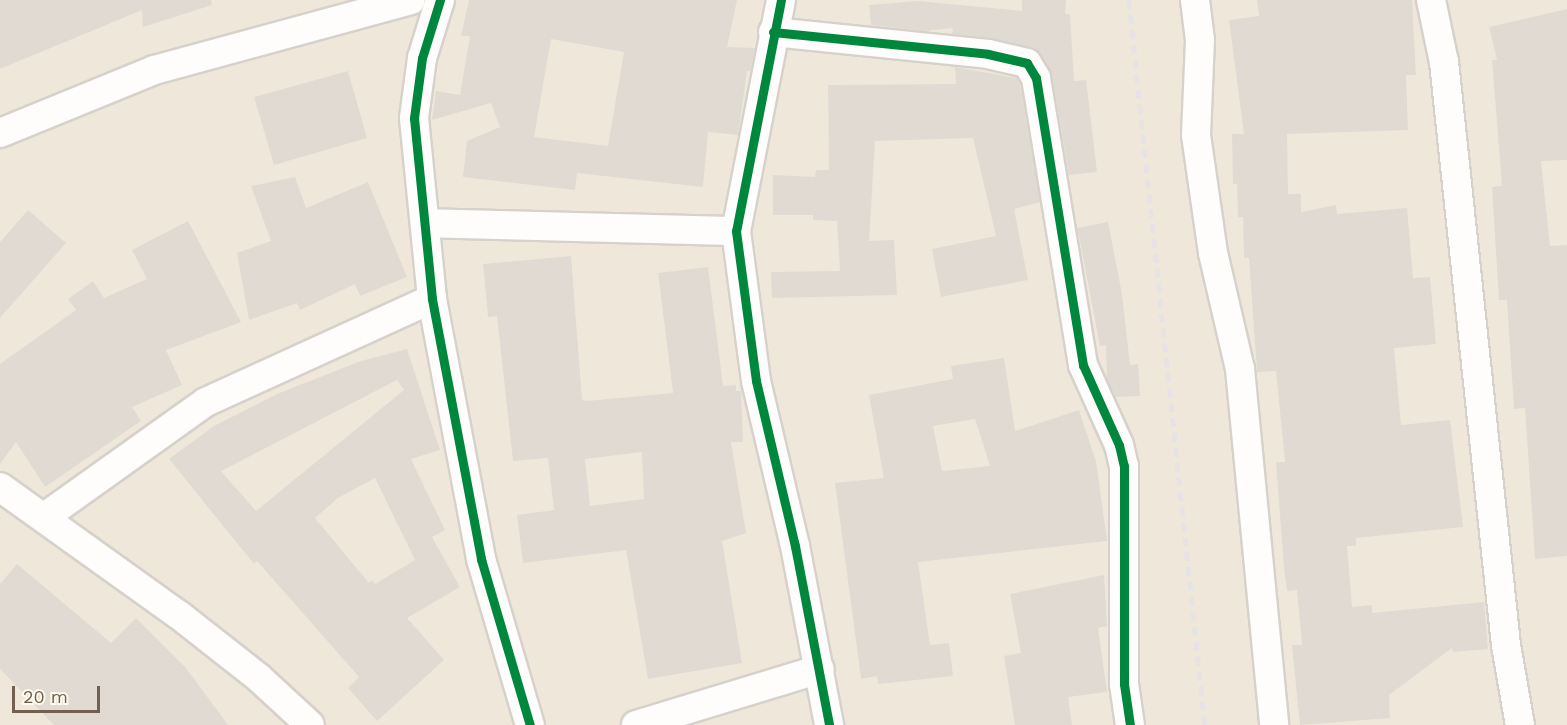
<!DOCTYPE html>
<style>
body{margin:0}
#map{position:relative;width:1567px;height:725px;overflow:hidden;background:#f7f4ec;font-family:"Work Sans",sans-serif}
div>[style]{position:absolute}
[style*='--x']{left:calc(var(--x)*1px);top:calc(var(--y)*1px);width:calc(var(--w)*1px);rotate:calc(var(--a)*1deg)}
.residential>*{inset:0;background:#efe8da}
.building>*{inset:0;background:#e1dad2}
.roads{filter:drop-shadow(2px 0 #d6d1ca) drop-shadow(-2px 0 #d6d1ca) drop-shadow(0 2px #d6d1ca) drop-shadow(0 -2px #d6d1ca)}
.minor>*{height:28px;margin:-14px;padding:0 14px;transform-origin:14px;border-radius:14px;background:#fefdfc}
.rail>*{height:4.5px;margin-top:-2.25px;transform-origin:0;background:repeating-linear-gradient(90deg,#e5e3e4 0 9px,transparent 0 15px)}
.cycleway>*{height:9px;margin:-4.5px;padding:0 4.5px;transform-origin:4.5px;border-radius:4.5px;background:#00873e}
span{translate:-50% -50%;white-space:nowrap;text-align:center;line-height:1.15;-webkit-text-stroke:5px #fefaee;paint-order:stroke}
.scale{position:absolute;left:12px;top:686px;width:88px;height:27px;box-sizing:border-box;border:3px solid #74604e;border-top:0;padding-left:8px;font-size:18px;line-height:21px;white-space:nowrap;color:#74604e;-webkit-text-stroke:4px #fefaee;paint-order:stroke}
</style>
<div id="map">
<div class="residential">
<i style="clip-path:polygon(0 0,1567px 0,1567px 725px,0 725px)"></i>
</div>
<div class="building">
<i style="clip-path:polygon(0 0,211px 0,212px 5px,143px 27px,142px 10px,0 69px)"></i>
<i style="clip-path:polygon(evenodd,469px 0,737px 0,727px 47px,755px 48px,750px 71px,747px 71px,738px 135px,708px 132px,703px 187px,577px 173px,575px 190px,463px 177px,467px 141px,500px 127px,491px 103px,432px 120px,436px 91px,460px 95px,470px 36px,461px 36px,469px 0,551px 39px,624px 52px,608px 146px,534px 137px,551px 39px)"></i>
<i style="clip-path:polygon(1022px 0,1066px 0,1065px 14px,1070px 14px,1074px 81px,1086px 80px,1097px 172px,1069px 175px,1052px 75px,1036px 49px,992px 38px,952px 34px,953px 28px,923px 31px,871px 25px,869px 5px,918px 1px,1022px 11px)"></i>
<i style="clip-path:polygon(1257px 0,1412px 0,1416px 75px,1406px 75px,1408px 130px,1287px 134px,1288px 194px,1301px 194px,1301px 212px,1336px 205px,1337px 214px,1407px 208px,1413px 278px,1430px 277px,1436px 344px,1394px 348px,1401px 425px,1450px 420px,1463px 527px,1356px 538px,1356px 546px,1347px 546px,1352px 607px,1372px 605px,1372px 613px,1484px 602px,1488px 649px,1453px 652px,1452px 648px,1389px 695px,1390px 718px,1300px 725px,1292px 645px,1302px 645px,1297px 590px,1287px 591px,1284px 568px,1276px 462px,1285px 462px,1276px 371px,1257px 372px,1249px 258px,1244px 258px,1243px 217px,1238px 217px,1237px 184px,1233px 184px,1232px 134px,1244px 134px,1229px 20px,1259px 16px)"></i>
<i style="clip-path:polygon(1567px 9px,1567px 160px,1541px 161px,1550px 246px,1567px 245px,1567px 556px,1535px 559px,1525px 408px,1514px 409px,1507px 300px,1499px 300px,1492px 187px,1502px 186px,1492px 60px,1497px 60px,1489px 27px)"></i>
<i style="clip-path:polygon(955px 67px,1016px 78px,1020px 84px,1040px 202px,1014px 209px,1028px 280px,941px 297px,932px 249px,996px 236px,973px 138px,875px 141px,869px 241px,894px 240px,897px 295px,772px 298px,771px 272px,840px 271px,837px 221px,813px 220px,813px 215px,773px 215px,773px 175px,815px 177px,816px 170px,829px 170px,828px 85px,956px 84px)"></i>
<i style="clip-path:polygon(348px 71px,367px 138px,274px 165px,254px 97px)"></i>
<i style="clip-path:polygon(295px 177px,306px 208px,368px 182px,407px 277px,360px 296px,355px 284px,300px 310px,297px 303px,249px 320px,237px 253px,271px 241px,251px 186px)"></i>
<i style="clip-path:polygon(28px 210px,66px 243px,0 318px,0 242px)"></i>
<i style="clip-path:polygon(188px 221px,241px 322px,166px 350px,182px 385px,132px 407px,141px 421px,45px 487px,16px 442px,0 464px,0 364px,76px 310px,68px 299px,93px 281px,104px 298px,147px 279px,132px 250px)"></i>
<i style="clip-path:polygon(1108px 222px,1122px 294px,1130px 365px,1138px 364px,1140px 396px,1116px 397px,1107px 379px,1106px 345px,1100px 346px,1079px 236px,1077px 228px)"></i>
<i style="clip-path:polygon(evenodd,571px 256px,582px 400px,587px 401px,673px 393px,658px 273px,708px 267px,723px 386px,736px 385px,736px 391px,741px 391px,743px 442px,731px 442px,746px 533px,722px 541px,742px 663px,648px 679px,626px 550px,523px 563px,517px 515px,554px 510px,548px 458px,513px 461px,497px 316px,488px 317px,483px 264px,571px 256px,642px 452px,644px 499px,590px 506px,585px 459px,642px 452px)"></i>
<i style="clip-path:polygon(evenodd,407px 349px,440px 450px,411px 459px,445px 530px,432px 537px,460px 587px,407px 618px,444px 660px,377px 721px,348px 688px,359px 677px,257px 561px,254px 564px,169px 459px,214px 426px,277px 394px,361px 361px,407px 349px,397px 380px,404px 390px,256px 511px,221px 471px,397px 380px,407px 349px,375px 478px,415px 560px,375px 584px,372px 580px,369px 583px,315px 518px,338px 498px,375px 478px)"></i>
<i style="clip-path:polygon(evenodd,1004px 358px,1015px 431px,1079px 410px,1096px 461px,1107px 541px,918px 562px,930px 645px,949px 643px,953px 676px,878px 684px,877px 676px,861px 679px,835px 483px,884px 478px,869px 395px,953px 379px,951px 366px,1004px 358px,975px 419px,990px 466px,942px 471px,933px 426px,975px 419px)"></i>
<i style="clip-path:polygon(17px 564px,111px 643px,136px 618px,186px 668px,228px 725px,54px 725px,0 669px,0 584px)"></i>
<i style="clip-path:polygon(1104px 575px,1107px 626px,1098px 628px,1107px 692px,1068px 697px,1072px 725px,1015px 725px,1004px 656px,1021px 653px,1010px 594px)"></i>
</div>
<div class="roads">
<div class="minor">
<i style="--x:440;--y:0;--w:61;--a:107.2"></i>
<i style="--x:422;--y:58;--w:61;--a:97.6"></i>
<i style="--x:414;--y:118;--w:182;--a:84.3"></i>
<i style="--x:432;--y:299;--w:265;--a:79.3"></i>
<i style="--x:481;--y:559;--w:173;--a:73.6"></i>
<i style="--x:781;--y:0;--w:235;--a:101"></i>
<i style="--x:736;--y:231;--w:151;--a:82.4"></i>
<i style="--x:756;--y:381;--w:170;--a:76.7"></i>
<i style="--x:795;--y:546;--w:182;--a:79.2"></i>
<i style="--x:1195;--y:0;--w:40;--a:82.9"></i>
<i style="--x:1200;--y:40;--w:95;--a:92.4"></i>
<i style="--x:1196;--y:135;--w:119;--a:81.8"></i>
<i style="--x:1213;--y:253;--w:119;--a:76.9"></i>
<i style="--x:1240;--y:369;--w:358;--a:84.5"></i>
<i style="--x:1431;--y:0;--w:63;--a:78.2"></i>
<i style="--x:1444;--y:62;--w:586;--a:83.93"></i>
<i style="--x:1506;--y:645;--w:81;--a:80.1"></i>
<i style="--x:773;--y:32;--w:216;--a:5.8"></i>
<i style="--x:988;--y:54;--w:40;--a:13"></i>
<i style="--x:1027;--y:63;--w:17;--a:59"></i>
<i style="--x:1036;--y:78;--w:291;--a:80.7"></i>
<i style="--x:1083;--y:365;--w:88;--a:65.8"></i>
<i style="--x:1119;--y:445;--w:22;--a:77"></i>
<i style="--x:1124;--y:466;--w:218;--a:90"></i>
<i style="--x:1124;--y:684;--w:41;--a:81.7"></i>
<i style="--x:0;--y:133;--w:166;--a:-22.2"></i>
<i style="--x:154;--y:70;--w:266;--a:-15.2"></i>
<i style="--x:425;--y:223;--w:311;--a:1.5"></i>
<i style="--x:0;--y:487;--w:220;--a:35.6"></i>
<i style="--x:179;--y:615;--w:102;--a:38.2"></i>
<i style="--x:259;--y:678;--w:69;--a:42.7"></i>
<i style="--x:46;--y:516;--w:196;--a:-35.5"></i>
<i style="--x:206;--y:402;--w:248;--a:-24.5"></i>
<i style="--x:636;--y:725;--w:192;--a:-16.9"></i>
</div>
</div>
<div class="rail">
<i style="--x:1129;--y:0;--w:729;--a:84.02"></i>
</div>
<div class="cycleway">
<i style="--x:440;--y:0;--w:61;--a:107.2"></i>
<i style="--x:422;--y:58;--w:61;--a:97.6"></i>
<i style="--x:414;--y:118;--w:182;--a:84.3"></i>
<i style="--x:432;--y:299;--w:265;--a:79.3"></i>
<i style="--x:481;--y:559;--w:173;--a:73.6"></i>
<i style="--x:781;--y:0;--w:235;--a:101"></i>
<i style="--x:736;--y:231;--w:151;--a:82.4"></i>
<i style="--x:756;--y:381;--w:170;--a:76.7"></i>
<i style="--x:795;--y:546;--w:182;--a:79.2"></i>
<i style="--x:773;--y:32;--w:216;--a:5.8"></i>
<i style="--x:988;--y:54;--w:40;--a:13"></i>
<i style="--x:1027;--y:63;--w:17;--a:59"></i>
<i style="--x:1036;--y:78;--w:291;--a:80.7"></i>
<i style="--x:1083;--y:365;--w:88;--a:65.8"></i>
<i style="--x:1119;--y:445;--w:22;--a:77"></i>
<i style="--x:1124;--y:466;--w:218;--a:90"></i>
<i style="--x:1124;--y:684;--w:41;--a:81.7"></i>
</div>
<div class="scale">20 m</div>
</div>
